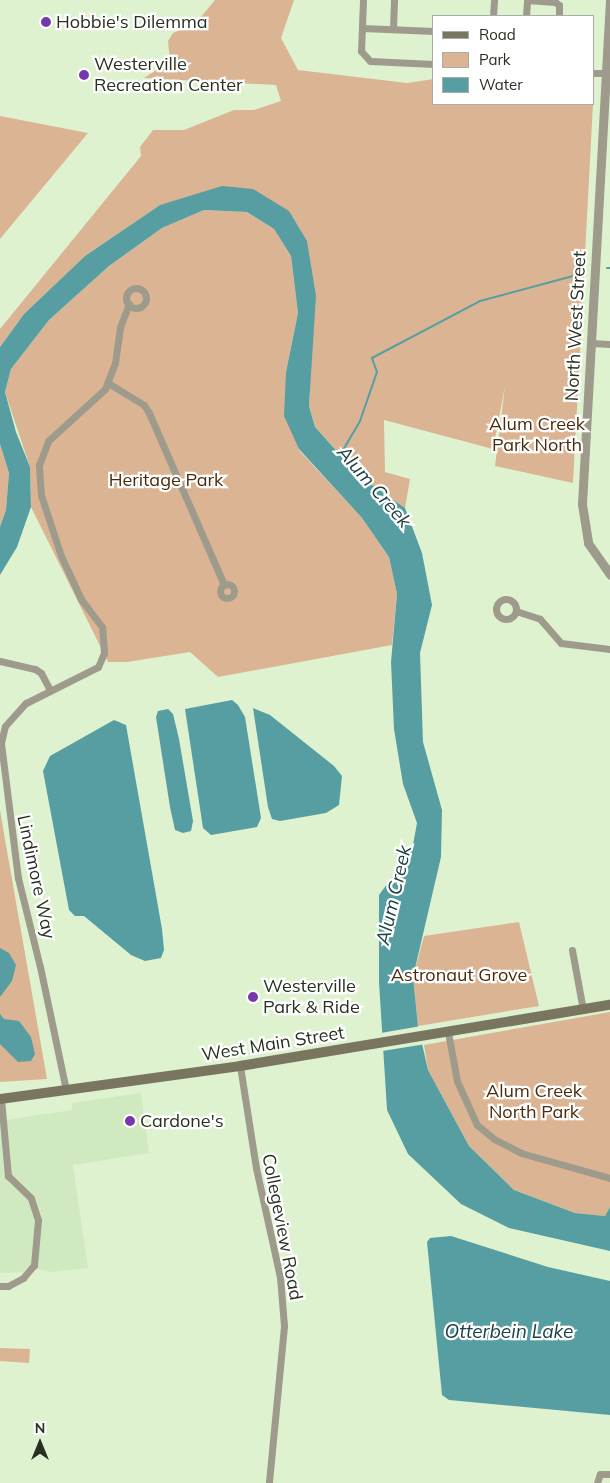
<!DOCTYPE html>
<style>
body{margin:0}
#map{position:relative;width:610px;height:1483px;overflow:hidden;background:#def2d0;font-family:Mulish,sans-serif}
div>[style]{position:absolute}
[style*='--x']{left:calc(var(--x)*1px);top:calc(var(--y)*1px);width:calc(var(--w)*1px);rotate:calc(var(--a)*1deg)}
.built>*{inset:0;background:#d1e9c0}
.green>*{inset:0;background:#dbb593}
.water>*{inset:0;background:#579ea3}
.pier>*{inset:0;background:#def2d0}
.stream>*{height:2px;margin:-1px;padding:0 1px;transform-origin:1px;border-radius:1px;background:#579ea3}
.minor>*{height:7px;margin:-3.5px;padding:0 3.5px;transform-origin:3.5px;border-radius:3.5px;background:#9e9b8c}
.minor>.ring{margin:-3.5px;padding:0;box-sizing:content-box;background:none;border:7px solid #9e9b8c;border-radius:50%}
.tertiary>*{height:9px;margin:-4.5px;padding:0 4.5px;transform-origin:4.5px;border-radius:4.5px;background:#9e9b8c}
.secondary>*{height:10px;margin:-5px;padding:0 5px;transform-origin:5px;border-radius:5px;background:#7a755f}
.dots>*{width:14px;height:14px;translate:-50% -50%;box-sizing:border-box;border:2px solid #fff;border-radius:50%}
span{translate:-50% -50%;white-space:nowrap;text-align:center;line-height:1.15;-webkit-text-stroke:4.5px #fff;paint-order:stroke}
.poi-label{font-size:18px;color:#283023}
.left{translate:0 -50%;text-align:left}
.street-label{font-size:18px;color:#283023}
.park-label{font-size:18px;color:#492c0d}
.water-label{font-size:19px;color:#1d4043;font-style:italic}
.legend{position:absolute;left:432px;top:15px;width:162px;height:90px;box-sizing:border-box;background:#fff;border:1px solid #a9aca7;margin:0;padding:6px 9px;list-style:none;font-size:15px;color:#283023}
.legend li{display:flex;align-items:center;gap:10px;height:25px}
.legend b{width:25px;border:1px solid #a9aca7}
.north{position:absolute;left:15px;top:1418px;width:50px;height:50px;-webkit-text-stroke:4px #fff;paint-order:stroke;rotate:0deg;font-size:14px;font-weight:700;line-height:20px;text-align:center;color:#283023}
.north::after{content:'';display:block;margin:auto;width:18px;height:22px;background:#283023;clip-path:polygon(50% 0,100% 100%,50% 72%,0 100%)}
</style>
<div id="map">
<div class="built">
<i style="clip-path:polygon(141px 1093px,149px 1153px,73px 1165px,88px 1268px,51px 1272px,27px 1267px,23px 1272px,0 1273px,0 1121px,72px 1110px,72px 1103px)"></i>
</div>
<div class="green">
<i style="clip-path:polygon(215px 0,294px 0,281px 38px,298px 70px,407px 83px,434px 79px,434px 104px,593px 104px,573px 483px,495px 466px,505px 386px,493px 449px,384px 420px,385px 472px,410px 479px,405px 508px,359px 476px,315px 427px,309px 406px,311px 362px,289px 211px,160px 205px,85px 256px,24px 314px,0 347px,0 329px,141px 156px,140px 147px,153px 130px,184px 130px,234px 110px,254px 110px,281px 101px,276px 85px,144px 78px,170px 61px,168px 41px,173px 33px,196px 23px)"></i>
<i style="clip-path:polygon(0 116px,88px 133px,0 239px)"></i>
<i style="clip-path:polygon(204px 210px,247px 212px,274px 229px,291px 256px,298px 313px,286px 372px,299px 450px,362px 518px,389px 557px,397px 594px,392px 645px,218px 677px,190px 652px,127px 662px,108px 662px,31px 507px,30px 467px,5px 392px,11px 369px,49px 320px,109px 266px,162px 228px)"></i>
<i style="clip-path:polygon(0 444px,9px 473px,6px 510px,0 527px)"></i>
<i style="clip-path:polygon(0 810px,6px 845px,47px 1079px,0 1082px)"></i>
<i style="clip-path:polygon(519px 922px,539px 1006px,418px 1026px,413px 977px,424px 936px)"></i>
<i style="clip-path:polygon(610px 1012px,610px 1207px,605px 1216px,575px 1213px,514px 1190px,469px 1146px,428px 1070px,424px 1045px)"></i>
<i style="clip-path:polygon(0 1348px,30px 1349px,29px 1363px,0 1361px)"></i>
</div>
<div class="water">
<i style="clip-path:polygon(222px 186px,253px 189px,289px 211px,307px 241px,316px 296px,309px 406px,315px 427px,359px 476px,405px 508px,422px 553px,432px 605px,420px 653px,423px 742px,442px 810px,441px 857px,413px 977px,418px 1026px,428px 1070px,469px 1146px,514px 1190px,575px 1213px,605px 1216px,610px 1207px,610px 1251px,509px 1228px,461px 1204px,408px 1154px,387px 1110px,379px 982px,379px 895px,412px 850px,417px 823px,403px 784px,394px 729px,391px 662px,397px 594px,389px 557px,362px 518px,299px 449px,284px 416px,286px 372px,298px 313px,291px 256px,274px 229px,247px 212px,204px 210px,162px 228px,109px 266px,49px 320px,11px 369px,5px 392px,16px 432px,30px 467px,31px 507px,17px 547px,0 575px,0 527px,6px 510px,9px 473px,0 444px,0 347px,24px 314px,85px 256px,160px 205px)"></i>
<i style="clip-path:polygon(232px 700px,238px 705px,245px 717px,261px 818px,257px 827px,211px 835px,203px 828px,185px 709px)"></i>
<i style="clip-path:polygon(253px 708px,270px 715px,334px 766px,342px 776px,339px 805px,326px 813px,280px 821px,272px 819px,268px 807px)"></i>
<i style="clip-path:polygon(168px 709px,173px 714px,179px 739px,193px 821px,191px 831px,183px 833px,175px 830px,170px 807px,156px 717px,158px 711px)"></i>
<i style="clip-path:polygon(114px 720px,126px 725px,162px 929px,164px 950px,161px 958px,145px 961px,131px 955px,84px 916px,75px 916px,69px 910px,43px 771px,50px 756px)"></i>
<i style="clip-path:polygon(0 948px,9px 953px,16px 965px,12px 981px,0 997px)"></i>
<i style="clip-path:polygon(0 1014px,4px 1019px,19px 1021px,31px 1037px,35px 1054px,31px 1061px,18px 1062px,0 1044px)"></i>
<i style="clip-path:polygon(451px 1236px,548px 1267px,610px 1281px,610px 1415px,449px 1400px,442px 1395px,427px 1242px,430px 1238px)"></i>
</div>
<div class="pier">
<i style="clip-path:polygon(421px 1026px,426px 1044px,382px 1051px,381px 1033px)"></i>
</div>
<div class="stream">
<i style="--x:607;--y:268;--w:3;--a:0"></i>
<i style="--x:339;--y:457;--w:42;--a:-59.7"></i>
<i style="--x:360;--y:421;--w:52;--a:-70.9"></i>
<i style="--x:377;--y:372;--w:15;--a:-110"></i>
<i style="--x:372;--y:358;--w:122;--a:-27.8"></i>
<i style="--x:480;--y:301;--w:105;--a:-15"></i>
</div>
<div class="minor">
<i style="--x:363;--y:0;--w:51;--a:92.2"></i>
<i style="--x:361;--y:51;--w:13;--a:48"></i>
<i style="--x:370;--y:61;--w:64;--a:2.7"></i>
<i style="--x:527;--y:0;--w:28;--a:4"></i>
<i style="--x:555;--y:2;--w:5;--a:37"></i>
<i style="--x:559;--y:5;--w:11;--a:90"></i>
<i style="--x:493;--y:16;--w:16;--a:-86"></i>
<i style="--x:526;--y:16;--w:16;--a:-86"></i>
<i style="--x:362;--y:28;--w:72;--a:2.4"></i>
<i style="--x:393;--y:29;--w:29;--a:-88"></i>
<i style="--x:594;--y:73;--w:12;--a:0"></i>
<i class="ring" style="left:126px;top:288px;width:13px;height:13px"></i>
<i style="--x:591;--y:343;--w:19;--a:3"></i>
<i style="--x:108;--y:383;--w:42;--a:31.4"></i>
<i style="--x:144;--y:405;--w:9;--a:58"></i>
<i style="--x:149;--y:413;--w:188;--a:66.4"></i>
<i class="ring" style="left:220px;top:584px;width:7px;height:7px"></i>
<i class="ring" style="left:496px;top:599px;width:13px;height:13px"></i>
<i style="--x:516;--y:611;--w:25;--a:18"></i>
<i style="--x:540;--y:619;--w:32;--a:49"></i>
<i style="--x:561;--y:643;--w:49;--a:7"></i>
<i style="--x:0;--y:661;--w:36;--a:13"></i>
<i style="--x:35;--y:669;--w:7;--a:34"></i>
<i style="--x:41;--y:673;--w:19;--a:62"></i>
<i style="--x:572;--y:950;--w:61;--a:79.6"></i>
<i style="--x:448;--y:1032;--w:50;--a:79.6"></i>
<i style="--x:457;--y:1081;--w:48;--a:65.6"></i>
<i style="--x:477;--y:1125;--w:22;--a:39"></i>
<i style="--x:494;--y:1139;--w:30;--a:27"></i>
<i style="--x:521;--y:1153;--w:92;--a:15.7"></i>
<i style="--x:240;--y:1066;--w:103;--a:81.1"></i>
<i style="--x:256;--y:1168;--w:112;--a:77.6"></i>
<i style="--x:280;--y:1277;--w:49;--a:85.3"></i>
<i style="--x:284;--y:1326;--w:158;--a:95.5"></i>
<i style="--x:66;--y:1090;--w:126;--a:-101.9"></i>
<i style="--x:40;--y:967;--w:92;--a:-103.9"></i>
<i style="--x:18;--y:878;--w:136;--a:-97.2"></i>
<i style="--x:1;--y:743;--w:17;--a:-77"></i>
<i style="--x:5;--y:726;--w:31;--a:-48"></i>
<i style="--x:26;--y:703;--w:80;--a:-26.6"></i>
<i style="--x:98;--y:667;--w:15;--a:-67"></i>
<i style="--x:104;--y:653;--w:26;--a:-94"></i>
<i style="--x:102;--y:627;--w:35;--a:-127"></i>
<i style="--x:81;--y:599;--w:47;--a:-114.9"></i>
<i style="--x:61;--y:556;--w:64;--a:-108.2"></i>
<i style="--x:41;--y:495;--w:30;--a:-94"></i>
<i style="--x:39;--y:465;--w:26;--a:-69"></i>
<i style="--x:48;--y:441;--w:77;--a:-42.4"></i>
<i style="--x:105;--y:389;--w:28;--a:-69"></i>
<i style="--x:115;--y:363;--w:36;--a:-82"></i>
<i style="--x:120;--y:327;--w:25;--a:-69"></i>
<i style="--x:0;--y:1286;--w:8;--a:0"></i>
<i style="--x:8;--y:1286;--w:17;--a:-28"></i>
<i style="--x:23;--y:1278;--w:17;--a:-50"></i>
<i style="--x:34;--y:1265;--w:45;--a:-84.9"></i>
<i style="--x:38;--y:1220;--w:23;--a:-108"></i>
<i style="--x:31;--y:1198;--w:32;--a:-136"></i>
<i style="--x:8;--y:1176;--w:77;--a:-95.2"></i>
<i style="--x:597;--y:1483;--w:9;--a:-72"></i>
<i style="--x:600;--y:1474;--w:10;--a:0"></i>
</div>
<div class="tertiary">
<i style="--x:610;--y:0;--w:505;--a:93.18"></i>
<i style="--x:582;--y:504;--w:39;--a:81"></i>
<i style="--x:588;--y:543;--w:39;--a:55"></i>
</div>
<div class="secondary">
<i style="--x:0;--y:1099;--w:242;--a:-7.8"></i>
<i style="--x:240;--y:1066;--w:375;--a:-9.4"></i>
</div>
<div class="dots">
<i style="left:46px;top:22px;background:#7538ad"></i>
<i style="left:84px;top:75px;background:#7538ad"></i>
<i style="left:253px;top:997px;background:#7538ad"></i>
<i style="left:130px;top:1121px;background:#7538ad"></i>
</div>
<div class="poi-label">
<span class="left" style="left:56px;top:22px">Hobbie's Dilemma</span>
<span class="left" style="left:94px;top:75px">Westerville<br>Recreation Center</span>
<span class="left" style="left:263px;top:997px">Westerville<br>Park &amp; Ride</span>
<span class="left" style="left:140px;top:1121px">Cardone's</span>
</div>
<div class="street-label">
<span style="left:576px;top:326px;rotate:-87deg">North West Street</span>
<span style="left:36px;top:877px;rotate:78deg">Lindimore Way</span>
<span style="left:273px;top:1044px;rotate:-9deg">West Main Street</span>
<span style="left:282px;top:1227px;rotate:79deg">Collegeview Road</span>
</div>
<div class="park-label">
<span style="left:537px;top:435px">Alum Creek<br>Park North</span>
<span style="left:166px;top:480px">Heritage Park</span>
<span style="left:459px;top:975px">Astronaut Grove</span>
<span style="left:534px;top:1102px">Alum Creek<br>North Park</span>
</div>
<div class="water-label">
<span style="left:374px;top:487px;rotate:49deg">Alum Creek</span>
<span style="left:394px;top:895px;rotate:-77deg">Alum Creek</span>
<span style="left:509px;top:1332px">Otterbein Lake</span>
</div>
<ul class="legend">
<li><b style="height:6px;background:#7a755f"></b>Road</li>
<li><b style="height:14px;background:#dbb593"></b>Park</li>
<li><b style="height:14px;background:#579ea3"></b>Water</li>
</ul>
<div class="north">N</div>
</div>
